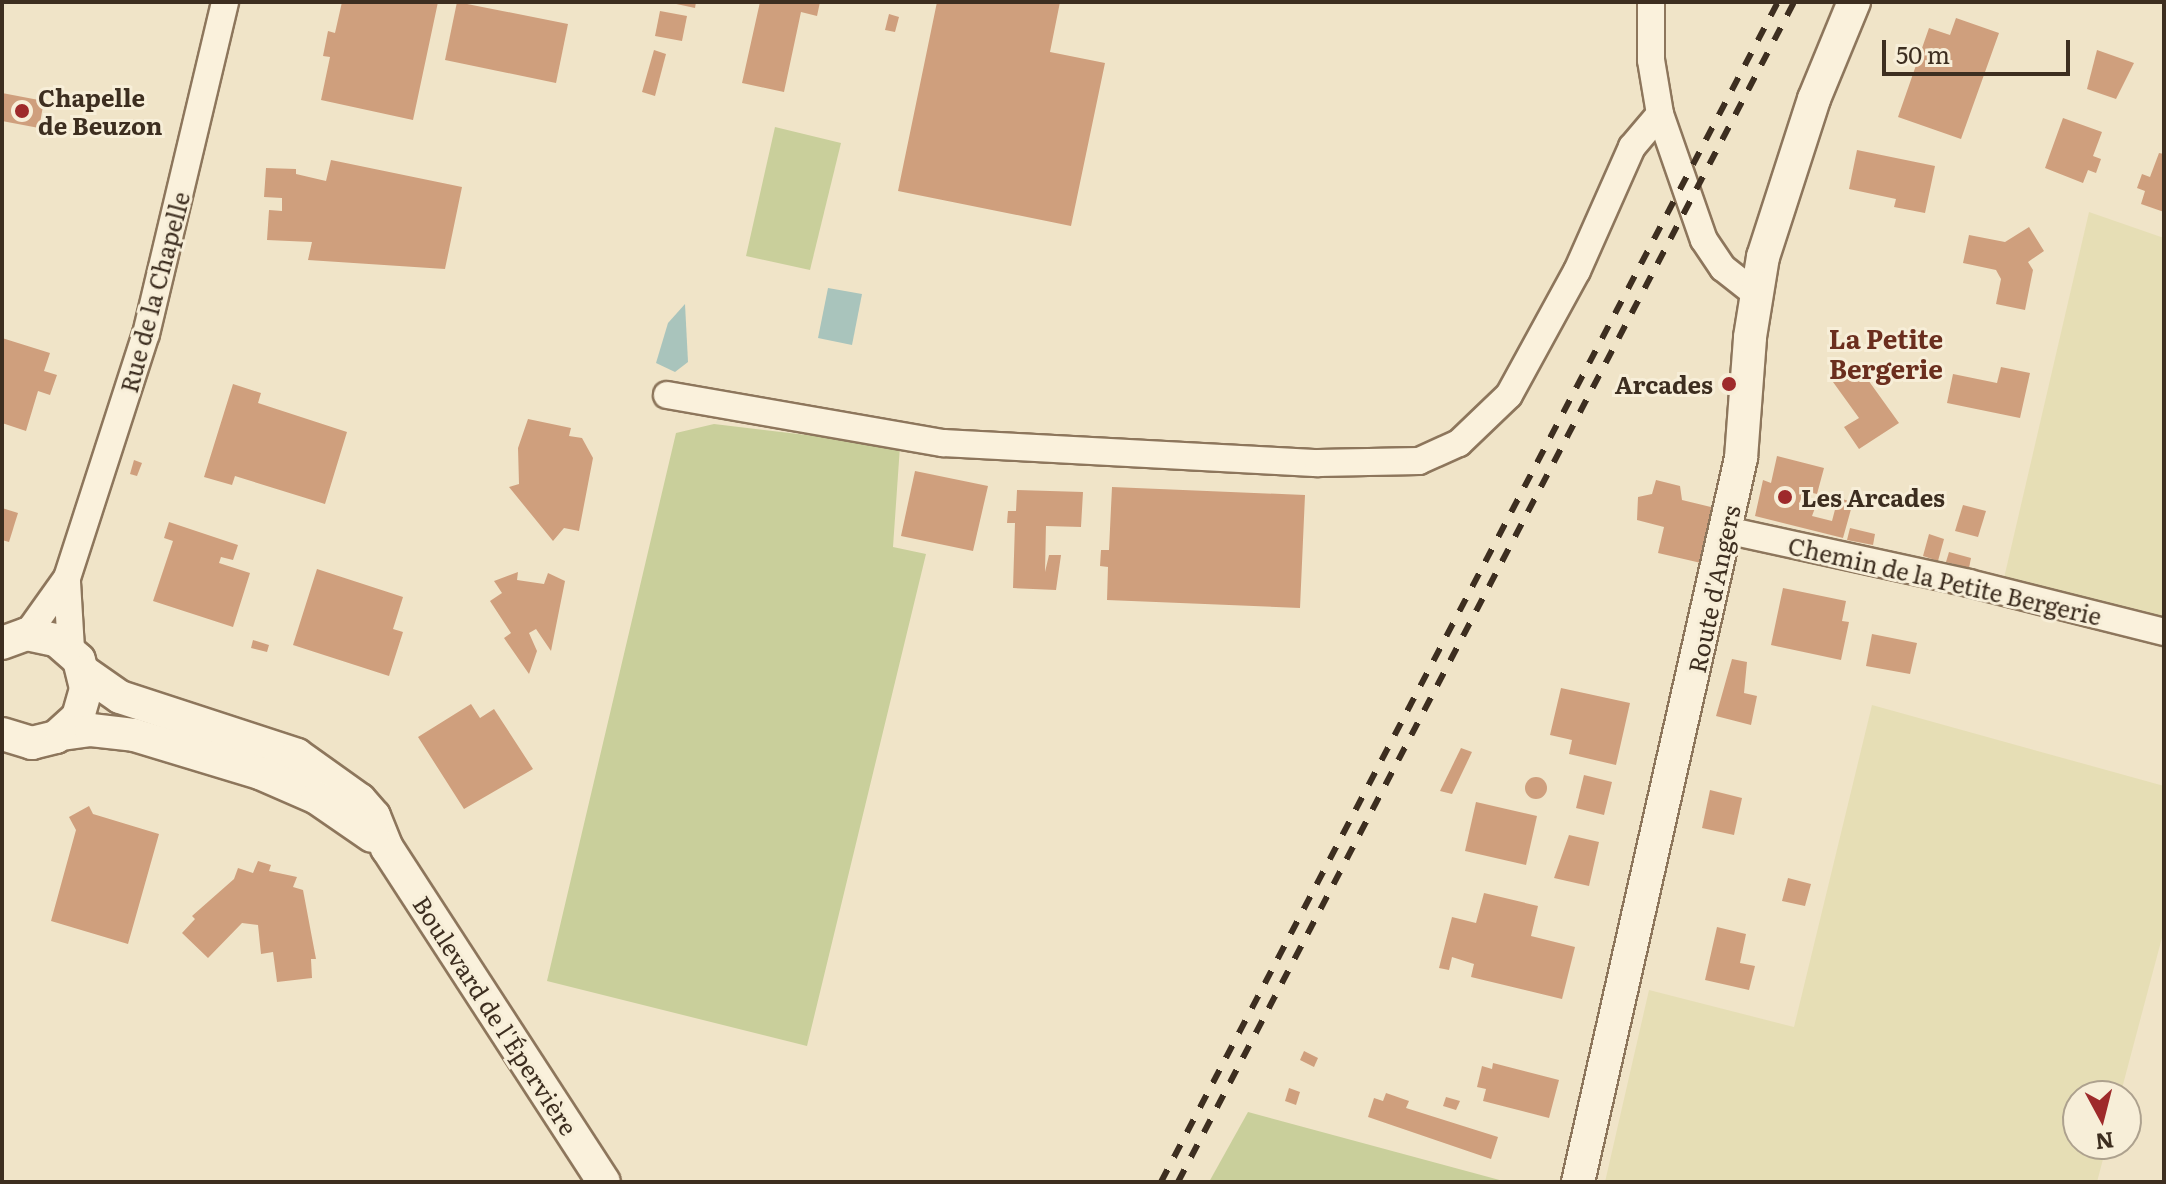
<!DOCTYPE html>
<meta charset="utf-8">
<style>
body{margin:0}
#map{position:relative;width:2166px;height:1184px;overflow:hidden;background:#f0e4c8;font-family:Literata,serif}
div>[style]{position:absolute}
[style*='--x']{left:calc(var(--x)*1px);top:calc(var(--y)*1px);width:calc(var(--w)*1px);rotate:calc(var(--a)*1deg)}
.farmland>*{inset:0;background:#e6deb5}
.green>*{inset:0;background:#c9cf9b}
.water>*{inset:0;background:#a9c4bc}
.building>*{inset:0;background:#cf9f7d}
.round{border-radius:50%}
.roads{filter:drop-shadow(2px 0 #8d765c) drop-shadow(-2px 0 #8d765c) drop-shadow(0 2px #8d765c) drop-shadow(0 -2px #8d765c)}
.minor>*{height:26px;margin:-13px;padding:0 13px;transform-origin:13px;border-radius:13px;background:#faf1dc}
.tertiary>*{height:32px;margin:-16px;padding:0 16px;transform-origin:16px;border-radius:16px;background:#faf1dc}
.rail>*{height:6px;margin-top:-3px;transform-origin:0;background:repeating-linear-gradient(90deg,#3d2e20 0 14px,transparent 0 28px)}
.dots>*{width:22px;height:22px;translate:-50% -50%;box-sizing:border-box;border:4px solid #f7eed8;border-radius:50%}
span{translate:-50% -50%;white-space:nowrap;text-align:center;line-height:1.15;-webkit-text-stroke:6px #f7eed8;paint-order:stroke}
.poi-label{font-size:24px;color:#3d2e20;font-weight:700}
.left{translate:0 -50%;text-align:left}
.right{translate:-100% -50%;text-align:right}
.street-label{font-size:24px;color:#3d2e20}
.neighbourhood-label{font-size:26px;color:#6b2e1e;font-weight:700}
.frame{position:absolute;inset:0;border:4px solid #3d2e20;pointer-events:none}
.north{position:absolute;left:2062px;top:1080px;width:80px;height:80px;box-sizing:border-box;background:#f7eed8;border:2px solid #ada18e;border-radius:50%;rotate:173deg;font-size:22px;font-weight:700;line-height:32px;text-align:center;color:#3d2e20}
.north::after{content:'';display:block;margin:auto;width:28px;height:36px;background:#9e2a2b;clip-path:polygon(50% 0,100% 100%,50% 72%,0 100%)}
.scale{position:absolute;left:1882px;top:40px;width:188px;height:36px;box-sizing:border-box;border:4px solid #3d2e20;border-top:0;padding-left:10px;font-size:24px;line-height:28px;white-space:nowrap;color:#3d2e20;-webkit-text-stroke:6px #f7eed8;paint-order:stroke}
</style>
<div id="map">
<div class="farmland">
<i style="clip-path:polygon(2089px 212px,2164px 238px,2164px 632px,2001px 591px)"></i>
<i style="clip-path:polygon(1872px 705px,2164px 786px,2164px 930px,2120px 1096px,2078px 1096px,2078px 1144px,2107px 1144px,2097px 1182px,1605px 1182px,1649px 990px,1794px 1027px)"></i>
</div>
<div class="green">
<i style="clip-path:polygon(775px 127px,841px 143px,810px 270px,746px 256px)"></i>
<i style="clip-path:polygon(714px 424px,900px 446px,893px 547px,926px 554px,807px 1046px,547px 981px,676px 433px)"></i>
<i style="clip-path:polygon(1248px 1112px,1507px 1182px,1209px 1182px)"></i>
</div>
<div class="water">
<i style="clip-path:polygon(828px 288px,862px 294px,852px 345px,818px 338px)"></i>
<i style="clip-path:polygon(685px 304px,688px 362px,675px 372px,656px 363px,668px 323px)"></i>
</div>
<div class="building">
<i style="clip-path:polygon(342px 2px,438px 2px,413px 120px,321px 100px,330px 57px,323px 56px,328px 31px,335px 33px)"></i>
<i style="clip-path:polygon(457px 2px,568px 24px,556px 83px,445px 60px)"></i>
<i style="clip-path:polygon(667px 2px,696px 2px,695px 8px)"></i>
<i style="clip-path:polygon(760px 2px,820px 2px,817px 16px,801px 12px,784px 92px,742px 83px)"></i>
<i style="clip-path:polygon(937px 2px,1060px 2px,1050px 52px,1105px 63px,1071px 226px,898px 191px)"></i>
<i style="clip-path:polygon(660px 11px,687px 16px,682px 41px,655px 36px)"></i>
<i style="clip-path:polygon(889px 14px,899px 17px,895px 32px,885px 30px)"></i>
<i style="clip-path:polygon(1956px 18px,1999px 33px,1961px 139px,1898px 117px,1929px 28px,1950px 35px)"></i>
<i style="clip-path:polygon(654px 50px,666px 54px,655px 96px,642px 92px)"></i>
<i style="clip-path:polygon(2097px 50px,2134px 63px,2116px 99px,2087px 89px)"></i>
<i style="clip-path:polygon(2px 93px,44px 101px,39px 128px,2px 121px)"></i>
<i style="clip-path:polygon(2063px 118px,2102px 132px,2093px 156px,2101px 159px,2096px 173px,2088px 170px,2083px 183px,2045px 168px)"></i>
<i style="clip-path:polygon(1857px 150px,1935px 166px,1925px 213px,1894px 207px,1896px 199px,1849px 189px)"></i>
<i style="clip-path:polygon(2159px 153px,2164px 154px,2164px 212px,2141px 204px,2145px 191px,2137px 188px,2142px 174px,2150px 177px)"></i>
<i style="clip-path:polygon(331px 160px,462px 187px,445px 269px,308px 260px,312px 242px,267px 240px,269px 210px,282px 211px,282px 198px,264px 197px,266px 168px,296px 169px,296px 174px,326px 181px)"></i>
<i style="clip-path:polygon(2029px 227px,2044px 251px,2028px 262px,2033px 270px,2025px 310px,1996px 304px,2001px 279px,1996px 270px,1963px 263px,1969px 235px,2005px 242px)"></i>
<i style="clip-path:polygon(2px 338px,50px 353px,44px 371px,57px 375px,50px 395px,38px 391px,26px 431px,2px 423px)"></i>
<i style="clip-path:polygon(1858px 366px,1899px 423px,1859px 449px,1844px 427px,1859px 418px,1833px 382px)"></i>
<i style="clip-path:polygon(2001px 367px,2030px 373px,2020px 418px,1947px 403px,1953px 374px,1997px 383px)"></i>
<i style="clip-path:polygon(233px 384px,261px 393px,258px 403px,347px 432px,325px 504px,235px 476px,232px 485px,204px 477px)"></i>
<i style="clip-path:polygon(528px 419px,571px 428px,569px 436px,582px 438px,593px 458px,579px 531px,564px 528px,553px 541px,509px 487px,519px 484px,518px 448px)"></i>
<i style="clip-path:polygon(1777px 456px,1824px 468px,1817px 494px,1804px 491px,1799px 504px,1815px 508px,1812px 516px,1832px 521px,1838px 498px,1853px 502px,1843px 538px,1755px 516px,1763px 480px,1771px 483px)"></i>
<i style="clip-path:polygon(134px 460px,142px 463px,137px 476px,130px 474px)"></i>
<i style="clip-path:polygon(915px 471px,988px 486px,973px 551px,901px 536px)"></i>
<i style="clip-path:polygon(1656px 480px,1680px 486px,1682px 500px,1715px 508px,1701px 563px,1658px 553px,1664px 527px,1637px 520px,1638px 497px,1652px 494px)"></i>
<i style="clip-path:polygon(1112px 487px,1305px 495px,1300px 608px,1107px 600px,1108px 567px,1100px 566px,1101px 550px,1109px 550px)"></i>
<i style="clip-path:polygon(1017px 490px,1083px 492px,1081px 527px,1046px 526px,1045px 572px,1049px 555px,1061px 555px,1056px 590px,1013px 588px,1015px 523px,1007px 523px,1008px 511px,1016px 511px)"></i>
<i style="clip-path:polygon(1963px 505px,1986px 511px,1978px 537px,1955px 531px)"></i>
<i style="clip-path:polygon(2px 508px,18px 513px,9px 542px,2px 540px)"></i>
<i style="clip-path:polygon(169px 522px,238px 545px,233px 560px,221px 557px,219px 563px,250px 573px,233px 627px,153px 601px,173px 541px,164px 538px)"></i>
<i style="clip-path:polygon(1850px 528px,1875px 534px,1873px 545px,1847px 540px)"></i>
<i style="clip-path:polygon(1929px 534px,1944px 539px,1938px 561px,1923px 556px)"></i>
<i style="clip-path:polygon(1949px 552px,1971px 558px,1969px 568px,1946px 562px)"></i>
<i style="clip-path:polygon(317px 569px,403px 597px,393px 629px,403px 632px,389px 676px,293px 645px)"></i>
<i style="clip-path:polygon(518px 572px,517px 580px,544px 584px,548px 573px,565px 581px,551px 651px,536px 629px,529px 633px,537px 651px,529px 674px,504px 638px,511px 633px,490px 601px,502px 593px,494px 581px)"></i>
<i style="clip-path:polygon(1783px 588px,1846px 601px,1842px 621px,1849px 622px,1841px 660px,1771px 645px)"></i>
<i style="clip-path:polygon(1872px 634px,1917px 643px,1910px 674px,1866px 666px)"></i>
<i style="clip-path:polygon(253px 640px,269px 645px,267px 652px,251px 648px)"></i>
<i style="clip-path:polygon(1732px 659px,1747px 662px,1744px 693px,1757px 696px,1751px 725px,1716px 716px)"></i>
<i style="clip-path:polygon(1561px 688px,1630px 703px,1616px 765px,1569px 754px,1572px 740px,1550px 735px)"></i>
<i style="clip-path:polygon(471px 704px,480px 718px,494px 709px,533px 769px,464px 809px,418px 737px)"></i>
<i style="clip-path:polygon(1461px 748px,1472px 752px,1452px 794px,1440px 791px)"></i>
<i style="clip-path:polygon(1584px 775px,1612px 782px,1604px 815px,1576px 808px)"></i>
<i class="round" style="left:1525px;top:777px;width:22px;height:22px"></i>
<i style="clip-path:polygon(1710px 790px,1742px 798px,1734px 835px,1702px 828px)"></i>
<i style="clip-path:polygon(1476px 802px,1537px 816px,1526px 865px,1465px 851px)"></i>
<i style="clip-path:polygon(89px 806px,93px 814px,159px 834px,128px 944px,51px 921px,76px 830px,69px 817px)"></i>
<i style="clip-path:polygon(1569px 835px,1599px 842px,1589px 886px,1554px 878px)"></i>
<i style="clip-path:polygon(258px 861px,271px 865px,269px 871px,297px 877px,293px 887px,303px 890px,316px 959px,311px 959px,312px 978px,277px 982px,273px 952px,261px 954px,258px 925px,242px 923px,208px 958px,182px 933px,195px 919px,192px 916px,234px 879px,238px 868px,253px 873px)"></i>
<i style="clip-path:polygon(1788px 878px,1811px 884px,1805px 906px,1782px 901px)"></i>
<i style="clip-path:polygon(1484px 893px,1538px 906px,1531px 936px,1575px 947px,1562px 999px,1471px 977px,1474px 964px,1452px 957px,1449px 970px,1439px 968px,1452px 917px,1476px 923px)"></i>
<i style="clip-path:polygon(1717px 927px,1746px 934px,1740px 963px,1755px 966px,1749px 990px,1705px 980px)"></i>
<i style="clip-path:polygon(1304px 1051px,1318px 1058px,1314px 1067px,1300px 1060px)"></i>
<i style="clip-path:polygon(1493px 1063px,1559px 1080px,1549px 1118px,1483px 1101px,1486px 1089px,1477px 1087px,1482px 1066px,1492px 1069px)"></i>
<i style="clip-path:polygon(1289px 1088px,1300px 1092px,1296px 1105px,1285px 1101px)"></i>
<i style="clip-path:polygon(1386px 1093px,1409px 1101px,1406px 1108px,1498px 1137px,1491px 1159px,1368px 1117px,1374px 1098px,1383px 1101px)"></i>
<i style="clip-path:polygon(1446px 1097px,1460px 1101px,1456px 1110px,1443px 1106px)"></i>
</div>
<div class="roads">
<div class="minor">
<i style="--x:1651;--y:2;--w:58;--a:90"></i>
<i style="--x:1651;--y:60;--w:55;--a:80.5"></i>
<i style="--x:1660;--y:114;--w:133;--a:70.8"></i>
<i style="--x:1704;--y:240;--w:34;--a:56"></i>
<i style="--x:1723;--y:268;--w:42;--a:38.2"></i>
<i style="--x:667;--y:395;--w:280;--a:9.9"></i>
<i style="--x:943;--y:443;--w:376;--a:3.1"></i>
<i style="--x:1318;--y:463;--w:101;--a:-1.1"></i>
<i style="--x:1419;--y:461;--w:44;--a:-24.2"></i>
<i style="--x:1459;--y:443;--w:69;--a:-43.8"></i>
<i style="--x:1509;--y:395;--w:141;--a:-61.3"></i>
<i style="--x:1577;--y:271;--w:136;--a:-66.1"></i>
<i style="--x:1632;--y:147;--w:43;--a:-49.7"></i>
<i style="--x:1726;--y:530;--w:249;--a:12.3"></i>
<i style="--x:1969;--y:583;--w:201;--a:14.1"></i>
<i style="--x:67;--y:582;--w:68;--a:86.6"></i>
<i style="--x:27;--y:634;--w:69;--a:-54.5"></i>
<i style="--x:67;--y:578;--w:256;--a:-72.1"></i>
<i style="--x:146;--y:334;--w:341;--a:-76.6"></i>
</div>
<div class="tertiary">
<i style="--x:2;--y:643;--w:27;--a:-20"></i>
<i style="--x:27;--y:634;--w:30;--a:12"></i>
<i style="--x:56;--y:640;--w:30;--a:41"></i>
<i style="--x:79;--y:660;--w:30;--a:76"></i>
<i style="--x:86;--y:689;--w:29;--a:106"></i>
<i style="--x:78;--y:717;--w:30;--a:138"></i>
<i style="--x:56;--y:737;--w:25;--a:166"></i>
<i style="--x:32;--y:743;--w:31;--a:-163"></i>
<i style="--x:84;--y:672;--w:44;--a:34.8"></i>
<i style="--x:120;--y:697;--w:186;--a:18.1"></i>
<i style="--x:297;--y:755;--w:77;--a:35.5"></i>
<i style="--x:360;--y:800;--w:21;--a:49"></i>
<i style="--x:374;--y:816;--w:35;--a:68"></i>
<i style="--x:387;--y:848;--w:398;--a:57"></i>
<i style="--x:62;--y:734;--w:29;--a:-8"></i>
<i style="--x:91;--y:730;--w:43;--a:6.6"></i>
<i style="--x:134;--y:735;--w:132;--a:16.8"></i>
<i style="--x:260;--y:773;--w:62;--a:23.7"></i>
<i style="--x:317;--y:798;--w:67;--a:34.6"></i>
<i style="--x:1578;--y:1182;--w:742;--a:-77.31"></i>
<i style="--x:1741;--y:458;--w:121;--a:-85.7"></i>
<i style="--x:1750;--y:337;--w:81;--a:-80.8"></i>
<i style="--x:1763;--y:257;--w:166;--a:-72.1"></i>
<i style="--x:1814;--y:99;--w:105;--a:-67.6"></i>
</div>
</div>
<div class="rail">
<i style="--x:1161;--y:1182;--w:1332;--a:-62.4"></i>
<i style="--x:1178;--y:1182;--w:1331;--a:-62.43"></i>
</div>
<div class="dots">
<i style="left:22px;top:111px;background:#9e2a2b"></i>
<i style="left:1729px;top:384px;background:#9e2a2b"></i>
<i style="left:1785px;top:497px;background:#9e2a2b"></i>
</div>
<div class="poi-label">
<span class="left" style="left:38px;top:111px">Chapelle<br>de Beuzon</span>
<span class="right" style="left:1713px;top:384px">Arcades</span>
<span class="left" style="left:1801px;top:497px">Les Arcades</span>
</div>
<div class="street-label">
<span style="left:154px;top:292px;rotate:-75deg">Rue de la Chapelle</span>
<span style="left:1945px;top:580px;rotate:13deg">Chemin de la Petite Bergerie</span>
<span style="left:1713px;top:589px;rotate:-78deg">Route d'Angers</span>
<span style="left:496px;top:1015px;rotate:57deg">Boulevard de l'Épervière</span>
</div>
<div class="neighbourhood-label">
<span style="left:1886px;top:353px">La Petite<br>Bergerie</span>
</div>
<div class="frame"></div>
<div class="north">N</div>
<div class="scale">50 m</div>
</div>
